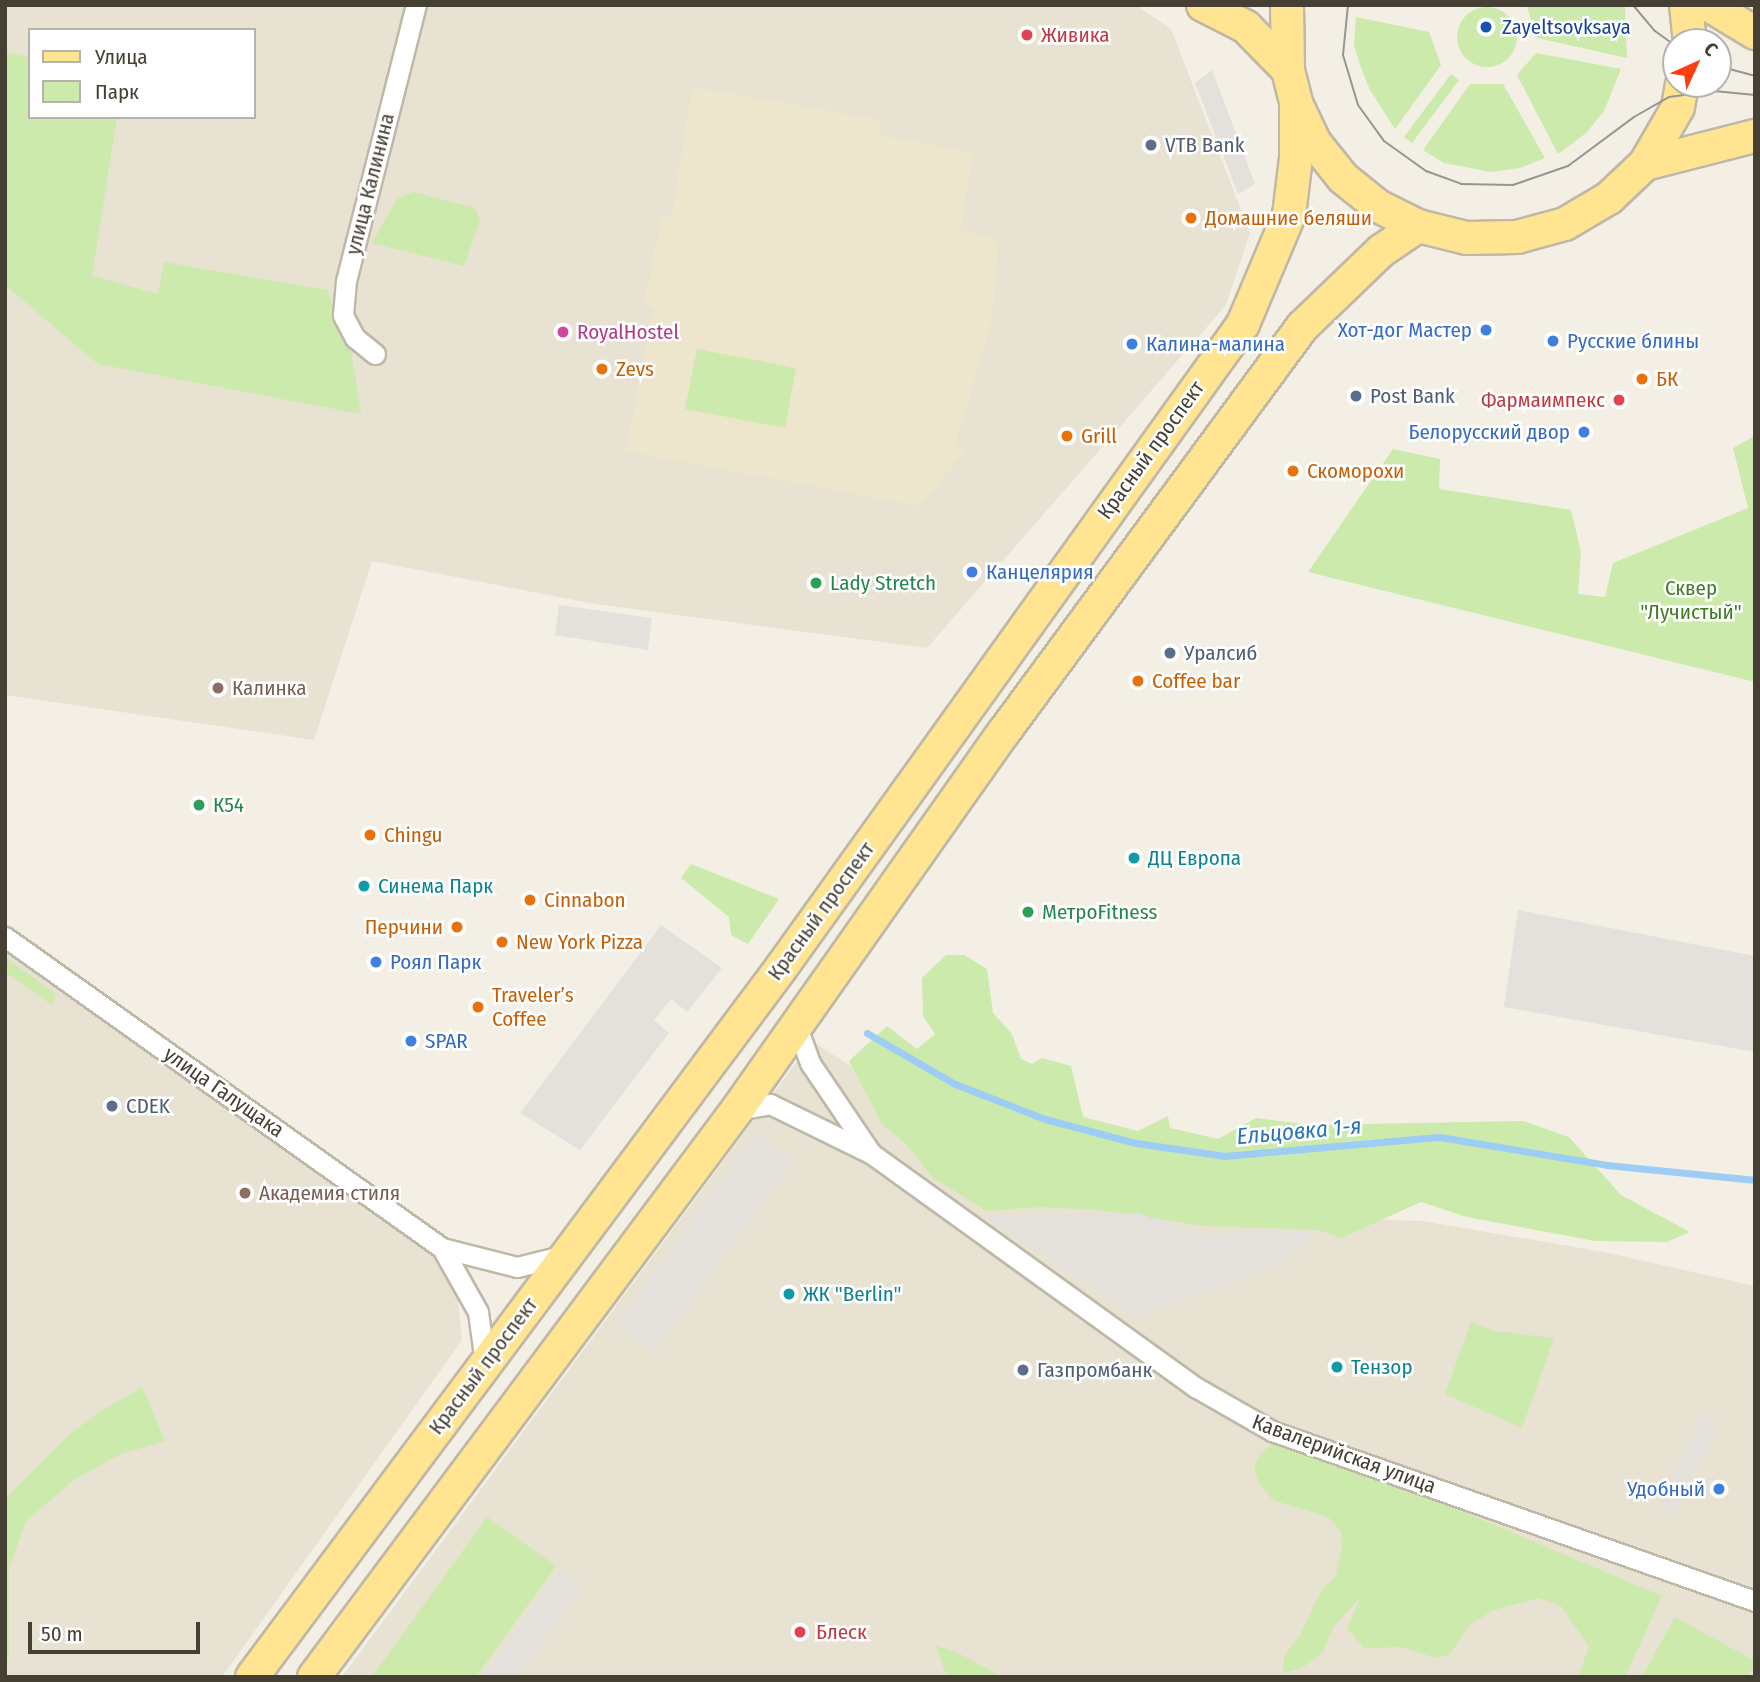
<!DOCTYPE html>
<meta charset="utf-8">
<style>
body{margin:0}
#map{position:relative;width:1760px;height:1682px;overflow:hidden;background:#f3efe5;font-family:"Fira Sans Condensed",sans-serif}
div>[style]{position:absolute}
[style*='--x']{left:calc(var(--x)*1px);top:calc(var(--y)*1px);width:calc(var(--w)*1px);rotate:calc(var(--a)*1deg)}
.residential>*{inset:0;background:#e8e2d2}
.education>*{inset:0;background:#ede6cd}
.green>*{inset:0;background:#cbeaab}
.round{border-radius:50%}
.parking>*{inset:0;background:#e4e1dd}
.stream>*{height:7px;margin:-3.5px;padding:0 3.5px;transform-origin:3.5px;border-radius:3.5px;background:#9dcdf4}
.roads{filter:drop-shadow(2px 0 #bfb8a7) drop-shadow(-2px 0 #bfb8a7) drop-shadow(0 2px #bfb8a7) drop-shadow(0 -2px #bfb8a7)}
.minor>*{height:19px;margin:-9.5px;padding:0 9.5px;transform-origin:9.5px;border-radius:9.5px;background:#fff}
.primary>*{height:32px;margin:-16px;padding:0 16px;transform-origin:16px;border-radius:16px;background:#ffe492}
.tram>*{height:2px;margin:-1px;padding:0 1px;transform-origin:1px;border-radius:1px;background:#959595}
.dots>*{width:19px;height:19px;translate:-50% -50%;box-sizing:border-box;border:4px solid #fff;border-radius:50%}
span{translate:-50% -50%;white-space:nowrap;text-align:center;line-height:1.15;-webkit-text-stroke:5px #fff;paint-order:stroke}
.transit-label{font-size:21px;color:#164399}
.left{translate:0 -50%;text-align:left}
.health-label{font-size:21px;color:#be3a42}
.right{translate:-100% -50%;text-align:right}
.service-label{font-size:21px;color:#4e5e75}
.street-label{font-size:21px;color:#464034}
.food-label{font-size:21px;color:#c56008}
.shop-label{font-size:21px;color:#366cbe}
.hotel-label{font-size:21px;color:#b23c85}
.leisure-label{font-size:21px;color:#27864d}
.park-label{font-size:21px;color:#417b24}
.education-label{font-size:21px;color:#785e54}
.culture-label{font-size:21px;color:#0d838f}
.water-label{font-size:23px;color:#2775b8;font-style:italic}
.frame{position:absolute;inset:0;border:7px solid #464034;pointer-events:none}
.legend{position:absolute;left:28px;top:28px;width:228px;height:91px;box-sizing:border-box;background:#fff;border:2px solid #b5b3ae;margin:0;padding:9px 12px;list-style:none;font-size:21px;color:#464034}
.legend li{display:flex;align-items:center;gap:14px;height:35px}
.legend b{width:35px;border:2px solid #b5b3ae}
.north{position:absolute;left:1662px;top:28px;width:70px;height:70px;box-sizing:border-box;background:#fff;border:2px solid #b5b3ae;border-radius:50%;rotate:45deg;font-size:19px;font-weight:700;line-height:28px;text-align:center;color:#464034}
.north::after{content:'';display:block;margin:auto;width:24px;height:32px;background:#ff3e10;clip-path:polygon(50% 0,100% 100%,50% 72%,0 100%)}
.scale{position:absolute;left:28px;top:1622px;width:172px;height:32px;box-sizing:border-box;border:4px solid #464034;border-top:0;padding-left:9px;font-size:21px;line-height:24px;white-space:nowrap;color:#464034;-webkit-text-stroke:5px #fff;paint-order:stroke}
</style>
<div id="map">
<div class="residential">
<i style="clip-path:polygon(evenodd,5px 5px,1136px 5px,1171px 29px,1250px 233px,1226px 305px,927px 648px,595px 604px,372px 561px,314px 740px,5px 695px,5px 5px,30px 30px,254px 30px,254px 117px,30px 117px,30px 30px)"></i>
<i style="clip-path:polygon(5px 946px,436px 1255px,456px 1283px,462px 1340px,222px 1677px,5px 1677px)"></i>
<i style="clip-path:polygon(812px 1041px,982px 1152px,1197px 1214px,1422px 1221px,1604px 1252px,1755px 1286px,1755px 1677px,342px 1677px)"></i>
</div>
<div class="education">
<i style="clip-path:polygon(692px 87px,881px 120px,879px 135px,974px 153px,960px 229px,999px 242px,992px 319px,956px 443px,964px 452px,919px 506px,626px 451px,653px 309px,644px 305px,662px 215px,672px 215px)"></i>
</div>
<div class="green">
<i style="clip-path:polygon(1625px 5px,1627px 58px,1537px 38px,1527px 7px)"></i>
<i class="round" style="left:1457px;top:7px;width:60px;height:60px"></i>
<i style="clip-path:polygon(1356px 17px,1429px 32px,1441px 65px,1395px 129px,1370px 90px,1360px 65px,1354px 45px)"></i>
<i style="clip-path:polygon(5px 53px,30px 57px,30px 117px,117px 117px,92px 276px,158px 294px,164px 262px,327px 290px,351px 350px,361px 414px,98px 364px,5px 285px)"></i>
<i style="clip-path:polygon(1536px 53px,1621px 69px,1604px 111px,1586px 133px,1558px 154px,1517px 75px)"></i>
<i style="clip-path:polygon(1451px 74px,1459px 80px,1412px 143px,1404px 137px)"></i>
<i style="clip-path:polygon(1470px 84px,1503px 84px,1545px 158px,1520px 168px,1491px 172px,1444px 163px,1423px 150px)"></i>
<i style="clip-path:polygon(414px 192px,475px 208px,480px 220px,464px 266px,372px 243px,397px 198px)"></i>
<i style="clip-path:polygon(697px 349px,796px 368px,785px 428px,685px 409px)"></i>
<i style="clip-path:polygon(1755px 436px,1755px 682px,1308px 572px,1393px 449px,1440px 459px,1439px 489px,1571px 510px,1581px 552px,1578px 594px,1605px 597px,1613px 563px,1748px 508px,1733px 448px)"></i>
<i style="clip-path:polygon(691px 864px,779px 899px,748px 944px,731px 935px,729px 917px,681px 878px)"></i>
<i style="clip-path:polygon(946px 955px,964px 955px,987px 969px,993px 1013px,1012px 1034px,1021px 1059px,1032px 1064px,1042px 1058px,1071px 1066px,1083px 1117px,1138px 1131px,1168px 1116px,1170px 1128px,1218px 1139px,1256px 1118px,1311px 1125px,1523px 1121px,1569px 1137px,1621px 1195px,1690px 1232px,1667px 1242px,1595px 1241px,1467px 1217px,1421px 1202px,1341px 1238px,1318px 1230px,1204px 1226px,1099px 1210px,1040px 1207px,986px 1211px,932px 1177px,906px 1144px,882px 1124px,849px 1061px,887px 1026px,917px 1049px,935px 1034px,923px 1016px,922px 978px)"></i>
<i style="clip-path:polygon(5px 957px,56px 994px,52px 1005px,5px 972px)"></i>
<i style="clip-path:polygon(1471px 1322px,1495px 1331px,1554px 1338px,1522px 1428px,1445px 1394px)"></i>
<i style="clip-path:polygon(142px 1387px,165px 1441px,121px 1454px,75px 1479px,26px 1521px,9px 1569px,9px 1658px,5px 1655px,5px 1499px,69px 1435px,99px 1412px)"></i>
<i style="clip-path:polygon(1274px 1441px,1335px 1467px,1395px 1483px,1662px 1596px,1625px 1677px,1578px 1677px,1589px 1647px,1561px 1606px,1538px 1598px,1491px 1611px,1470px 1625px,1449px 1655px,1436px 1658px,1401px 1647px,1364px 1648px,1347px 1628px,1361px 1597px,1333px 1627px,1323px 1652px,1302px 1668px,1283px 1673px,1285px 1655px,1300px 1635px,1322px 1589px,1336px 1576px,1342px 1548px,1341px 1531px,1328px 1517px,1273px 1500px,1259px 1484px,1254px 1468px,1258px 1457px)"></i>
<i style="clip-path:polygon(487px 1517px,556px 1566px,476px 1677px,372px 1677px)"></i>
<i style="clip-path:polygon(1675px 1617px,1755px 1661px,1748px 1677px,1642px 1677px)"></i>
<i style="clip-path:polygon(936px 1645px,962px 1655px,1002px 1677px,952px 1677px,945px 1672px)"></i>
</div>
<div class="parking">
<i style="clip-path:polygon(1212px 70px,1255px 184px,1238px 194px,1195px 83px)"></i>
<i style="clip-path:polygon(559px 605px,652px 618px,648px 650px,555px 635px)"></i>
<i style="clip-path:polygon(1518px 910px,1755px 956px,1755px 1052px,1504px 1007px)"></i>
<i style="clip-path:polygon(661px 925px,722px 968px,687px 1012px,671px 999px,654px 1020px,669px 1033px,580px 1150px,520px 1113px)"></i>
<i style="clip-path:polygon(756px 1133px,794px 1160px,653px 1353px,615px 1326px)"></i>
<i style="clip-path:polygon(1138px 1213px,1200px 1236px,1263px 1230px,1314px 1232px,1280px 1265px,1138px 1317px,983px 1216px)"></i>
<i style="clip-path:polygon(1702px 1414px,1718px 1422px,1674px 1517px,1659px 1510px)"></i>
<i style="clip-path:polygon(559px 1569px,582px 1586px,530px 1660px,517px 1677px,482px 1677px)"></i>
</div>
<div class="stream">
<i style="--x:867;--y:1033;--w:102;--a:30.1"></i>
<i style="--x:955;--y:1084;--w:97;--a:21.3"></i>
<i style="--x:1045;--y:1119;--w:94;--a:14.8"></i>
<i style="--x:1136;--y:1143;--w:90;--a:8.3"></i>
<i style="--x:1225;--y:1156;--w:216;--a:-5.1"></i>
<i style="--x:1440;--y:1137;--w:169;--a:9.5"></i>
<i style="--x:1607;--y:1165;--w:149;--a:5.8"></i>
</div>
<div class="roads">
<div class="minor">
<i style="--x:375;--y:354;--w:26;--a:-141"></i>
<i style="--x:355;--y:338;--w:26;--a:-118"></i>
<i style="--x:343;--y:315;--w:34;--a:-85"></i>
<i style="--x:346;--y:281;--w:285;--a:-75.8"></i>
<i style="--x:5;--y:937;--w:536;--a:35.44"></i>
<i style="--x:442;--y:1248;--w:77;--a:14.2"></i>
<i style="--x:517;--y:1267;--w:50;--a:-13.8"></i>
<i style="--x:797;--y:1027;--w:38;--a:70"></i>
<i style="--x:810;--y:1063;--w:109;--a:55.9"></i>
<i style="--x:737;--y:1110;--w:34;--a:-10"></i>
<i style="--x:770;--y:1104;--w:114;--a:26.1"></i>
<i style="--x:872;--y:1154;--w:400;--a:35.8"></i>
<i style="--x:1197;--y:1388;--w:86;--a:29.8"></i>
<i style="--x:1272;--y:1431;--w:512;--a:19.39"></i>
<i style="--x:442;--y:1248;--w:73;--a:60.6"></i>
<i style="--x:478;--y:1312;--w:51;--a:82.2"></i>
</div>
<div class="primary">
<i style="--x:1203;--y:5;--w:48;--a:27.1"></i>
<i style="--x:1246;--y:27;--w:60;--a:45.7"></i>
<i style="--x:1287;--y:5;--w:65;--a:89.1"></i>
<i style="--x:1288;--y:70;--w:34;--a:76"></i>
<i style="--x:1296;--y:103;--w:44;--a:64.6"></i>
<i style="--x:1315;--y:143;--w:45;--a:51.3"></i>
<i style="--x:1343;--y:178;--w:45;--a:38.7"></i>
<i style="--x:1378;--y:206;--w:45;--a:26.6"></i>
<i style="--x:1418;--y:226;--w:50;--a:13.8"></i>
<i style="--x:1467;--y:238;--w:50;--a:-1.1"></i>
<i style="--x:1517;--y:237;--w:50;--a:-15.2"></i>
<i style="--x:1565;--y:224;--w:51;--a:-30.6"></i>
<i style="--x:1609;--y:198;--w:50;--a:-43.4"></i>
<i style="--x:1645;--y:164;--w:66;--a:-59.9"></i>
<i style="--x:1678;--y:107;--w:23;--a:-80"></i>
<i style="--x:1686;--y:5;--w:37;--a:84"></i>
<i style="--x:1709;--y:5;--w:54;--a:31.3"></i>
<i style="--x:1645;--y:164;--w:114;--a:-14.3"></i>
<i style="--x:252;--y:1677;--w:885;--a:-53.27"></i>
<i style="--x:781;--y:968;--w:793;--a:-54.34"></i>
<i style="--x:1243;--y:324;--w:118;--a:-67.1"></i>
<i style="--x:1289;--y:215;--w:57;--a:-83"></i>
<i style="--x:1296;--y:158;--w:55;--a:-90"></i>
<i style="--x:314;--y:1677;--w:707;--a:-53.28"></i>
<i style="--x:737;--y:1110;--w:463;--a:-54.8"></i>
<i style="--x:1004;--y:732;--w:503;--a:-53.65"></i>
<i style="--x:1302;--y:327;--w:110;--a:-43.9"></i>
<i style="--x:1381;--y:251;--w:45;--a:-34"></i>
</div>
</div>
<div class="tram">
<i style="--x:1348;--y:5;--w:50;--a:95.7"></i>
<i style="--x:1343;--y:55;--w:52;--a:73.3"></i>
<i style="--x:1358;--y:105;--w:44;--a:54.2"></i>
<i style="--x:1384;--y:141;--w:52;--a:35.5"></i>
<i style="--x:1426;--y:171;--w:37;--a:20"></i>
<i style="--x:1461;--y:184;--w:52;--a:1.1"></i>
<i style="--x:1513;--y:185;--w:58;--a:-19.1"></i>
<i style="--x:1568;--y:166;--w:82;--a:-36.6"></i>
<i style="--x:1634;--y:117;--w:40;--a:-29.7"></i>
<i style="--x:1669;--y:97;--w:45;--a:-7.6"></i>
<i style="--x:1714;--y:91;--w:41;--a:5.6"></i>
<i style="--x:1633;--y:5;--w:34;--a:50"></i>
<i style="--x:1655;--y:31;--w:26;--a:36"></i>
<i style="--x:1718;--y:66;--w:38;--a:15"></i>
</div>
<div class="dots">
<i style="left:1486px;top:27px;background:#1a4fb4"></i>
<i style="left:1027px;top:35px;background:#e0444e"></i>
<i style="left:1151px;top:145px;background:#5c6f8a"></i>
<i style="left:1191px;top:218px;background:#e8710a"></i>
<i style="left:1486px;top:330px;background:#3f7fe0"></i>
<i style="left:563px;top:332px;background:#d1479c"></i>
<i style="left:1553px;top:341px;background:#3f7fe0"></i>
<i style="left:1132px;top:344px;background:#3f7fe0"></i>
<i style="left:602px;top:369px;background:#e8710a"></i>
<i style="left:1642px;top:379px;background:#e8710a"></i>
<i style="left:1356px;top:396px;background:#5c6f8a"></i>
<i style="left:1619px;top:400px;background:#e0444e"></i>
<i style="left:1584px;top:432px;background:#3f7fe0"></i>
<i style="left:1067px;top:436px;background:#e8710a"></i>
<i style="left:1293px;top:471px;background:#e8710a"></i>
<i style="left:972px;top:572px;background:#3f7fe0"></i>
<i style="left:816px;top:583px;background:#2e9e5b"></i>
<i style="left:1170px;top:653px;background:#5c6f8a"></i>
<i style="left:1138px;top:681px;background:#e8710a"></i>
<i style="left:218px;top:688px;background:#8d6e63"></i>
<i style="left:199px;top:805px;background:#2e9e5b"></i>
<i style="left:370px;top:835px;background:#e8710a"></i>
<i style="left:1134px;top:858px;background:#0f9aa8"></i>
<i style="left:364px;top:886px;background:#0f9aa8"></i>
<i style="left:530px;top:900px;background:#e8710a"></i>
<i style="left:1028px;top:912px;background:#2e9e5b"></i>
<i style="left:457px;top:927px;background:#e8710a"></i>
<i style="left:502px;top:942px;background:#e8710a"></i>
<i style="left:376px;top:962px;background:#3f7fe0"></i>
<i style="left:478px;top:1007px;background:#e8710a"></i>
<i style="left:411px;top:1041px;background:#3f7fe0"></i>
<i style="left:112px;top:1106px;background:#5c6f8a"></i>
<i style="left:245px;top:1193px;background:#8d6e63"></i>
<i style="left:789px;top:1294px;background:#0f9aa8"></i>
<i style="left:1337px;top:1367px;background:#0f9aa8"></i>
<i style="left:1023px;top:1370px;background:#5c6f8a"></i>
<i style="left:1719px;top:1489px;background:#3f7fe0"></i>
<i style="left:800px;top:1632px;background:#e0444e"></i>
</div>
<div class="transit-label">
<span class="left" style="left:1502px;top:27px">Zayeltsovksaya</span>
</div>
<div class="health-label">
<span class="left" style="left:1041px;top:35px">Живика</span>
<span class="right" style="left:1605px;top:400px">Фармаимпекс</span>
<span class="left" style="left:816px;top:1632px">Блеск</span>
</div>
<div class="service-label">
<span class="left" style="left:1165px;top:145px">VTB Bank</span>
<span class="left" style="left:1370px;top:396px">Post Bank</span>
<span class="left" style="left:1184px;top:653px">Уралсиб</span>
<span class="left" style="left:126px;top:1106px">CDEK</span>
<span class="left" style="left:1037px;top:1370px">Газпромбанк</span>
</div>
<div class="street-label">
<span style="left:370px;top:184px;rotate:-76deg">улица Калинина</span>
<span style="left:1151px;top:450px;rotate:-54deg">Красный проспект</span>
<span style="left:821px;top:911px;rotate:-54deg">Красный проспект</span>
<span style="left:224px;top:1092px;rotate:35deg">улица Галущака</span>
<span style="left:483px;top:1366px;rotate:-53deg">Красный проспект</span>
<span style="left:1344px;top:1454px;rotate:20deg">Кавалерийская улица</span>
</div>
<div class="food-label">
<span class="left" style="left:1205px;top:218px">Домашние беляши</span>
<span class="left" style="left:616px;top:369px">Zevs</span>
<span class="left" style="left:1656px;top:379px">БК</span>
<span class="left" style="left:1081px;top:436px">Grill</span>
<span class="left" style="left:1307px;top:471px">Скоморохи</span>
<span class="left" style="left:1152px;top:681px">Coffee bar</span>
<span class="left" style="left:384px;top:835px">Chingu</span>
<span class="left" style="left:544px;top:900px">Cinnabon</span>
<span class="right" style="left:443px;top:927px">Перчини</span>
<span class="left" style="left:516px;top:942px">New York Pizza</span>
<span class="left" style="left:492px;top:1007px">Traveler’s<br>Coffee</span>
</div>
<div class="shop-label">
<span class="right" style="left:1472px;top:330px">Хот-дог Мастер</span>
<span class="left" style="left:1567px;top:341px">Русские блины</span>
<span class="left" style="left:1146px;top:344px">Калина-малина</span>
<span class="right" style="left:1570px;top:432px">Белорусский двор</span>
<span class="left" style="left:986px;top:572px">Канцелярия</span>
<span class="left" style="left:390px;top:962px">Роял Парк</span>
<span class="left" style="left:425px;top:1041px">SPAR</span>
<span class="right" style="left:1705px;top:1489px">Удобный</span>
</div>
<div class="hotel-label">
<span class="left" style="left:577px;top:332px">RoyalHostel</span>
</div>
<div class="leisure-label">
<span class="left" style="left:830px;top:583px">Lady Stretch</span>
<span class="left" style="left:213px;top:805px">К54</span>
<span class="left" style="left:1042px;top:912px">МетроFitness</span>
</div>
<div class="park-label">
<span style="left:1691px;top:600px">Сквер<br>"Лучистый"</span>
</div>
<div class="education-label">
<span class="left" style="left:232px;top:688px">Калинка</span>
<span class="left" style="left:259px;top:1193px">Академия стиля</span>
</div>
<div class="culture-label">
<span class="left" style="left:1148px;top:858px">ДЦ Европа</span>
<span class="left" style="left:378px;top:886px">Синема Парк</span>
<span class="left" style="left:803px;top:1294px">ЖК "Berlin"</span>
<span class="left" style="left:1351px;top:1367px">Тензор</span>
</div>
<div class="water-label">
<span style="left:1299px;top:1131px;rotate:-5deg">Ельцовка 1-я</span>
</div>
<div class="frame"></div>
<ul class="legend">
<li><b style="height:9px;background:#ffe492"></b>Улица</li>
<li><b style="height:19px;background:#cbeaab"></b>Парк</li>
</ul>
<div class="north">С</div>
<div class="scale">50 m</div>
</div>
